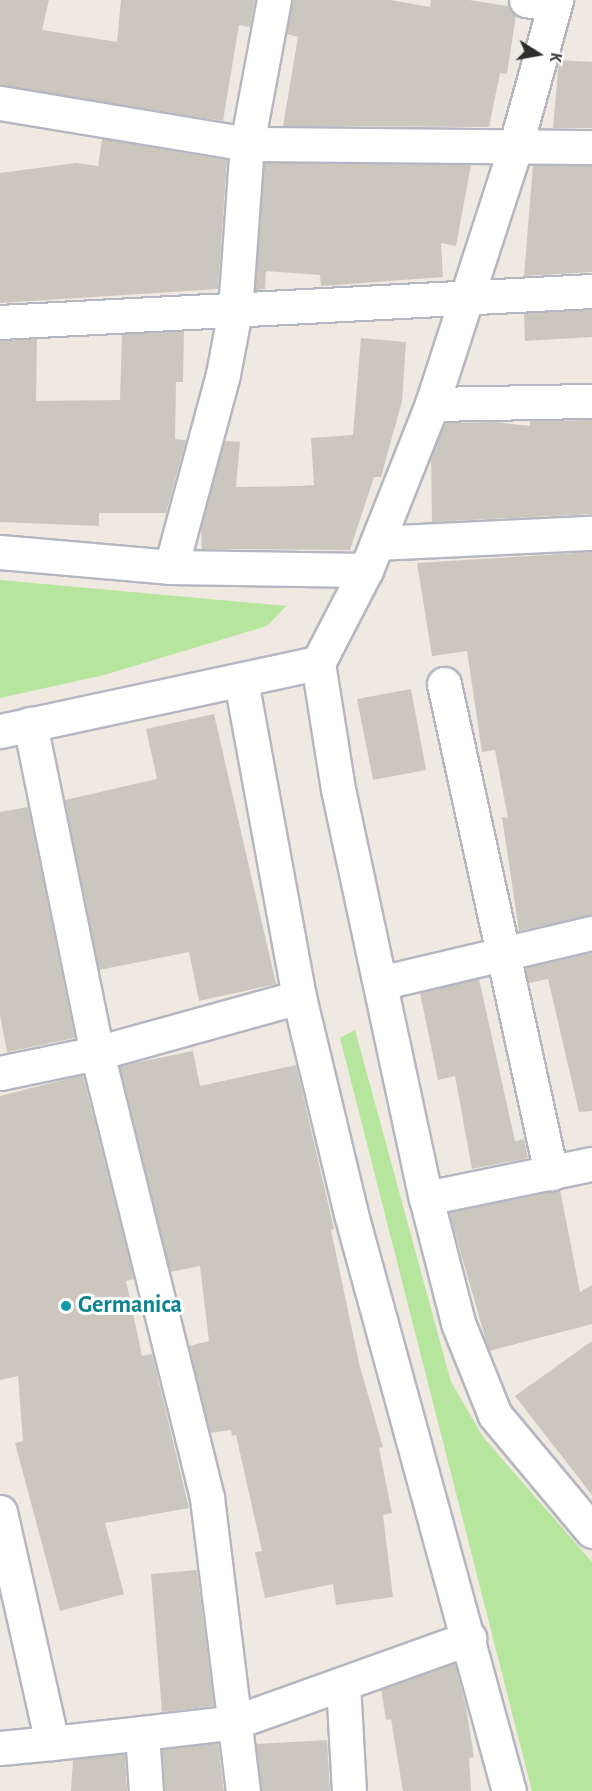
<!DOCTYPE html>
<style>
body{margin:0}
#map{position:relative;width:592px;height:1791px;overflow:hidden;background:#efe9e1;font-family:"Alegreya Sans",sans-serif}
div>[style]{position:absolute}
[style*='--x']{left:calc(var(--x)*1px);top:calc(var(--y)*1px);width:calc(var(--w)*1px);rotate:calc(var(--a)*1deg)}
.green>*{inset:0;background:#b6e59e}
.building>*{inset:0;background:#cbc7bf}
.roads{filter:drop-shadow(2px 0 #b4b7c1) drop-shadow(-2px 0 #b4b7c1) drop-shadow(0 2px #b4b7c1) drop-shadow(0 -2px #b4b7c1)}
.minor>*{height:33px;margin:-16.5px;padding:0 16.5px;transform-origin:16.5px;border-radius:16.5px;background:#fff}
.dots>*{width:16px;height:16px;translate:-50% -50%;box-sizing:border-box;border:3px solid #fff;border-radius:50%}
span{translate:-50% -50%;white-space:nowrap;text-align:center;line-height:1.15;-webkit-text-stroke:6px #fff;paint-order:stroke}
.culture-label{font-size:24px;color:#0d838f;font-weight:700}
.left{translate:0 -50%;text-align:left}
.north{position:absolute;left:508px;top:24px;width:60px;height:60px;-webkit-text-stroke:4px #fff;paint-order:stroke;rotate:101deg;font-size:16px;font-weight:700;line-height:24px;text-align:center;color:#2e2e2e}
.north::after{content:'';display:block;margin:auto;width:21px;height:27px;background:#2e2e2e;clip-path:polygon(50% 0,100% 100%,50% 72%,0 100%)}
</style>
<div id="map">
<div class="green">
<i style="clip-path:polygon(0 580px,286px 606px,267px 626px,104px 675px,0 698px)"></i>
<i style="clip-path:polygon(355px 1030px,451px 1382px,483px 1437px,592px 1562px,592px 1791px,532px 1791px,340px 1038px)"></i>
</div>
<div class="building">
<i style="clip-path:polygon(0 0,49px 0,42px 30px,117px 42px,121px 0,255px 0,250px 27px,239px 25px,223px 121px,0 85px)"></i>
<i style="clip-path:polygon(292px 0,390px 0,430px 7px,431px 0,469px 0,508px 6px,516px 15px,507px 74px,500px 73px,489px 127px,283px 126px,298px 37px,287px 34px)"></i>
<i style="clip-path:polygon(559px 60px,592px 62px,592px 128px,553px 128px)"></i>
<i style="clip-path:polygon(102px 139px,227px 160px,218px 289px,0 303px,0 173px,76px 163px,98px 166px)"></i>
<i style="clip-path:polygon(264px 163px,471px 165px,456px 246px,441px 243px,443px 277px,321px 286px,320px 275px,266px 271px,265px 289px,255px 290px)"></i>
<i style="clip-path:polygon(533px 165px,592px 166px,592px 272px,524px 276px)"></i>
<i style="clip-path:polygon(592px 310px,592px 337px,525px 341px,524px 313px)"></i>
<i style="clip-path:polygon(184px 331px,183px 382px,176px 382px,175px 439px,186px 440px,166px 513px,99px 513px,99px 526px,0 522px,0 341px,37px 339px,36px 401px,120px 400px,122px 334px)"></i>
<i style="clip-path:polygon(361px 338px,406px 342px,402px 401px,381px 477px,374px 477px,350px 550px,202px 549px,201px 526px,224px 441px,240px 442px,236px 487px,298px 486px,314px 485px,311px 438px,353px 435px)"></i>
<i style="clip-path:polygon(592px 420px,592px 514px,432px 522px,431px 458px,445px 423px,496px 422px,530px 426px,530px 421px)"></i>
<i style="clip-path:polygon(592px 552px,592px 915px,519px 931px,502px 817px,508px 818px,495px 750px,482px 752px,467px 651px,432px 656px,417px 563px)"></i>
<i style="clip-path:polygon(411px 689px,426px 770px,373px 780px,357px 699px)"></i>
<i style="clip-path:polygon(214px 714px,276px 984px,199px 1001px,189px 952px,99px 970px,65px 800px,157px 779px,146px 729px)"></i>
<i style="clip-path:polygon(28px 807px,75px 1038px,7px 1052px,0 1015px,0 812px)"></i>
<i style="clip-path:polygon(592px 952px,592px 1111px,579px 1112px,548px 979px,529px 983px,525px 968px)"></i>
<i style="clip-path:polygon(479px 979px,515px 1141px,524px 1139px,528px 1158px,472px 1169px,455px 1076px,438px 1080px,420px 993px)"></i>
<i style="clip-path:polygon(193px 1051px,200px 1086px,296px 1065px,334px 1229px,331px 1230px,359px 1363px,383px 1447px,379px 1448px,392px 1513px,383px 1515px,393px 1597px,336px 1605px,333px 1584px,265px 1598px,255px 1552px,262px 1551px,236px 1435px,232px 1436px,231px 1430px,210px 1433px,189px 1346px,209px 1341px,200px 1266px,170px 1272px,120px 1066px)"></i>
<i style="clip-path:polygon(83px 1075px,134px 1279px,126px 1281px,142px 1356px,152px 1354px,189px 1508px,105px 1523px,124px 1594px,60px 1611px,15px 1443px,23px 1441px,18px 1376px,0 1380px,0 1096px)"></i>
<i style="clip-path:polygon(560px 1190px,580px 1292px,592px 1285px,592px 1324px,489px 1351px,449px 1212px)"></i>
<i style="clip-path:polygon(592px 1341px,592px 1495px,515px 1396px)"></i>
<i style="clip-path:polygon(197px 1570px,214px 1706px,162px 1712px,151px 1574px)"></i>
<i style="clip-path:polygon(455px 1663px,466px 1707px,474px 1757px,469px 1758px,471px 1791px,403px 1791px,391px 1719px,386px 1720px,381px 1689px)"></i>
<i style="clip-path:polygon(327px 1740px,330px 1791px,261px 1791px,256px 1744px)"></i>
<i style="clip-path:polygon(218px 1743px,224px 1791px,165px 1791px,162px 1750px)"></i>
<i style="clip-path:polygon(119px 1754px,125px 1755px,127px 1791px,71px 1791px,73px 1760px)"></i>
</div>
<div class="roads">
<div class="minor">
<i style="--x:526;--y:0;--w:28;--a:10"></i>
<i style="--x:0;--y:103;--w:250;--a:9.4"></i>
<i style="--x:247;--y:144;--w:345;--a:0.5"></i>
<i style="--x:0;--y:322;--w:593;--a:-3"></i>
<i style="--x:432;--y:404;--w:160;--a:-1.1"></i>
<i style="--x:377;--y:543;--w:215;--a:-2.7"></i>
<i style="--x:0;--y:552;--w:172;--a:5"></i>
<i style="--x:171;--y:567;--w:195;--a:0.9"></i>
<i style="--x:171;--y:567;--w:200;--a:-74.9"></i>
<i style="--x:223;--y:374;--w:64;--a:-79.2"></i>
<i style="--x:235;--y:311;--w:167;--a:-85.9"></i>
<i style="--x:247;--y:144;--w:147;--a:-79.4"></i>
<i style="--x:318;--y:663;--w:128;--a:81"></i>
<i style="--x:338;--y:789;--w:418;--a:77.9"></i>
<i style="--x:426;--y:1198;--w:129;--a:75.6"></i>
<i style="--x:458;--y:1323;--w:99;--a:68.1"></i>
<i style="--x:495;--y:1415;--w:151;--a:50.1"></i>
<i style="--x:241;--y:681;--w:321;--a:79.6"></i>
<i style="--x:299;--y:997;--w:223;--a:76.5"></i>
<i style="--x:351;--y:1214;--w:598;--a:74.69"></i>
<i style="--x:444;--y:684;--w:501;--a:77.66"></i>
<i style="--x:30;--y:724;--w:336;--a:78.5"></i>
<i style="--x:97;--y:1053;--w:458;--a:76.1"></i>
<i style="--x:207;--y:1498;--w:295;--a:83"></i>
<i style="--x:0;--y:731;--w:325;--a:-12.1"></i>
<i style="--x:318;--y:663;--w:105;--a:-62.7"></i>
<i style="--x:366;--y:570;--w:179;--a:-68.3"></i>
<i style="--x:432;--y:404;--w:269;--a:-72"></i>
<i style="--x:515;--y:148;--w:154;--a:-74.5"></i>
<i style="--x:380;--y:983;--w:218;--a:-13.3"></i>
<i style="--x:0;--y:1073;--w:99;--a:-11.7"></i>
<i style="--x:97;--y:1053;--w:210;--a:-15.5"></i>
<i style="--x:426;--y:1198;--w:169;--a:-11.6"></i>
<i style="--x:0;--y:1512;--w:237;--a:77.3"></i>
<i style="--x:52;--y:1743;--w:52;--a:174.5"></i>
<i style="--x:343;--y:1684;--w:107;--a:86.8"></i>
<i style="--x:142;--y:1733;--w:94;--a:-6.7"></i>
<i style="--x:235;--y:1722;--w:249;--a:-19.7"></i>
<i style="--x:52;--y:1743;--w:91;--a:-6.3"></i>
<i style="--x:142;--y:1733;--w:58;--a:86.1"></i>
</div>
</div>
<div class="dots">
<i style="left:66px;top:1306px;background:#0f9aa8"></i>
</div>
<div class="culture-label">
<span class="left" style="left:78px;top:1306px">Germanica</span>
</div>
<div class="north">K</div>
</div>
